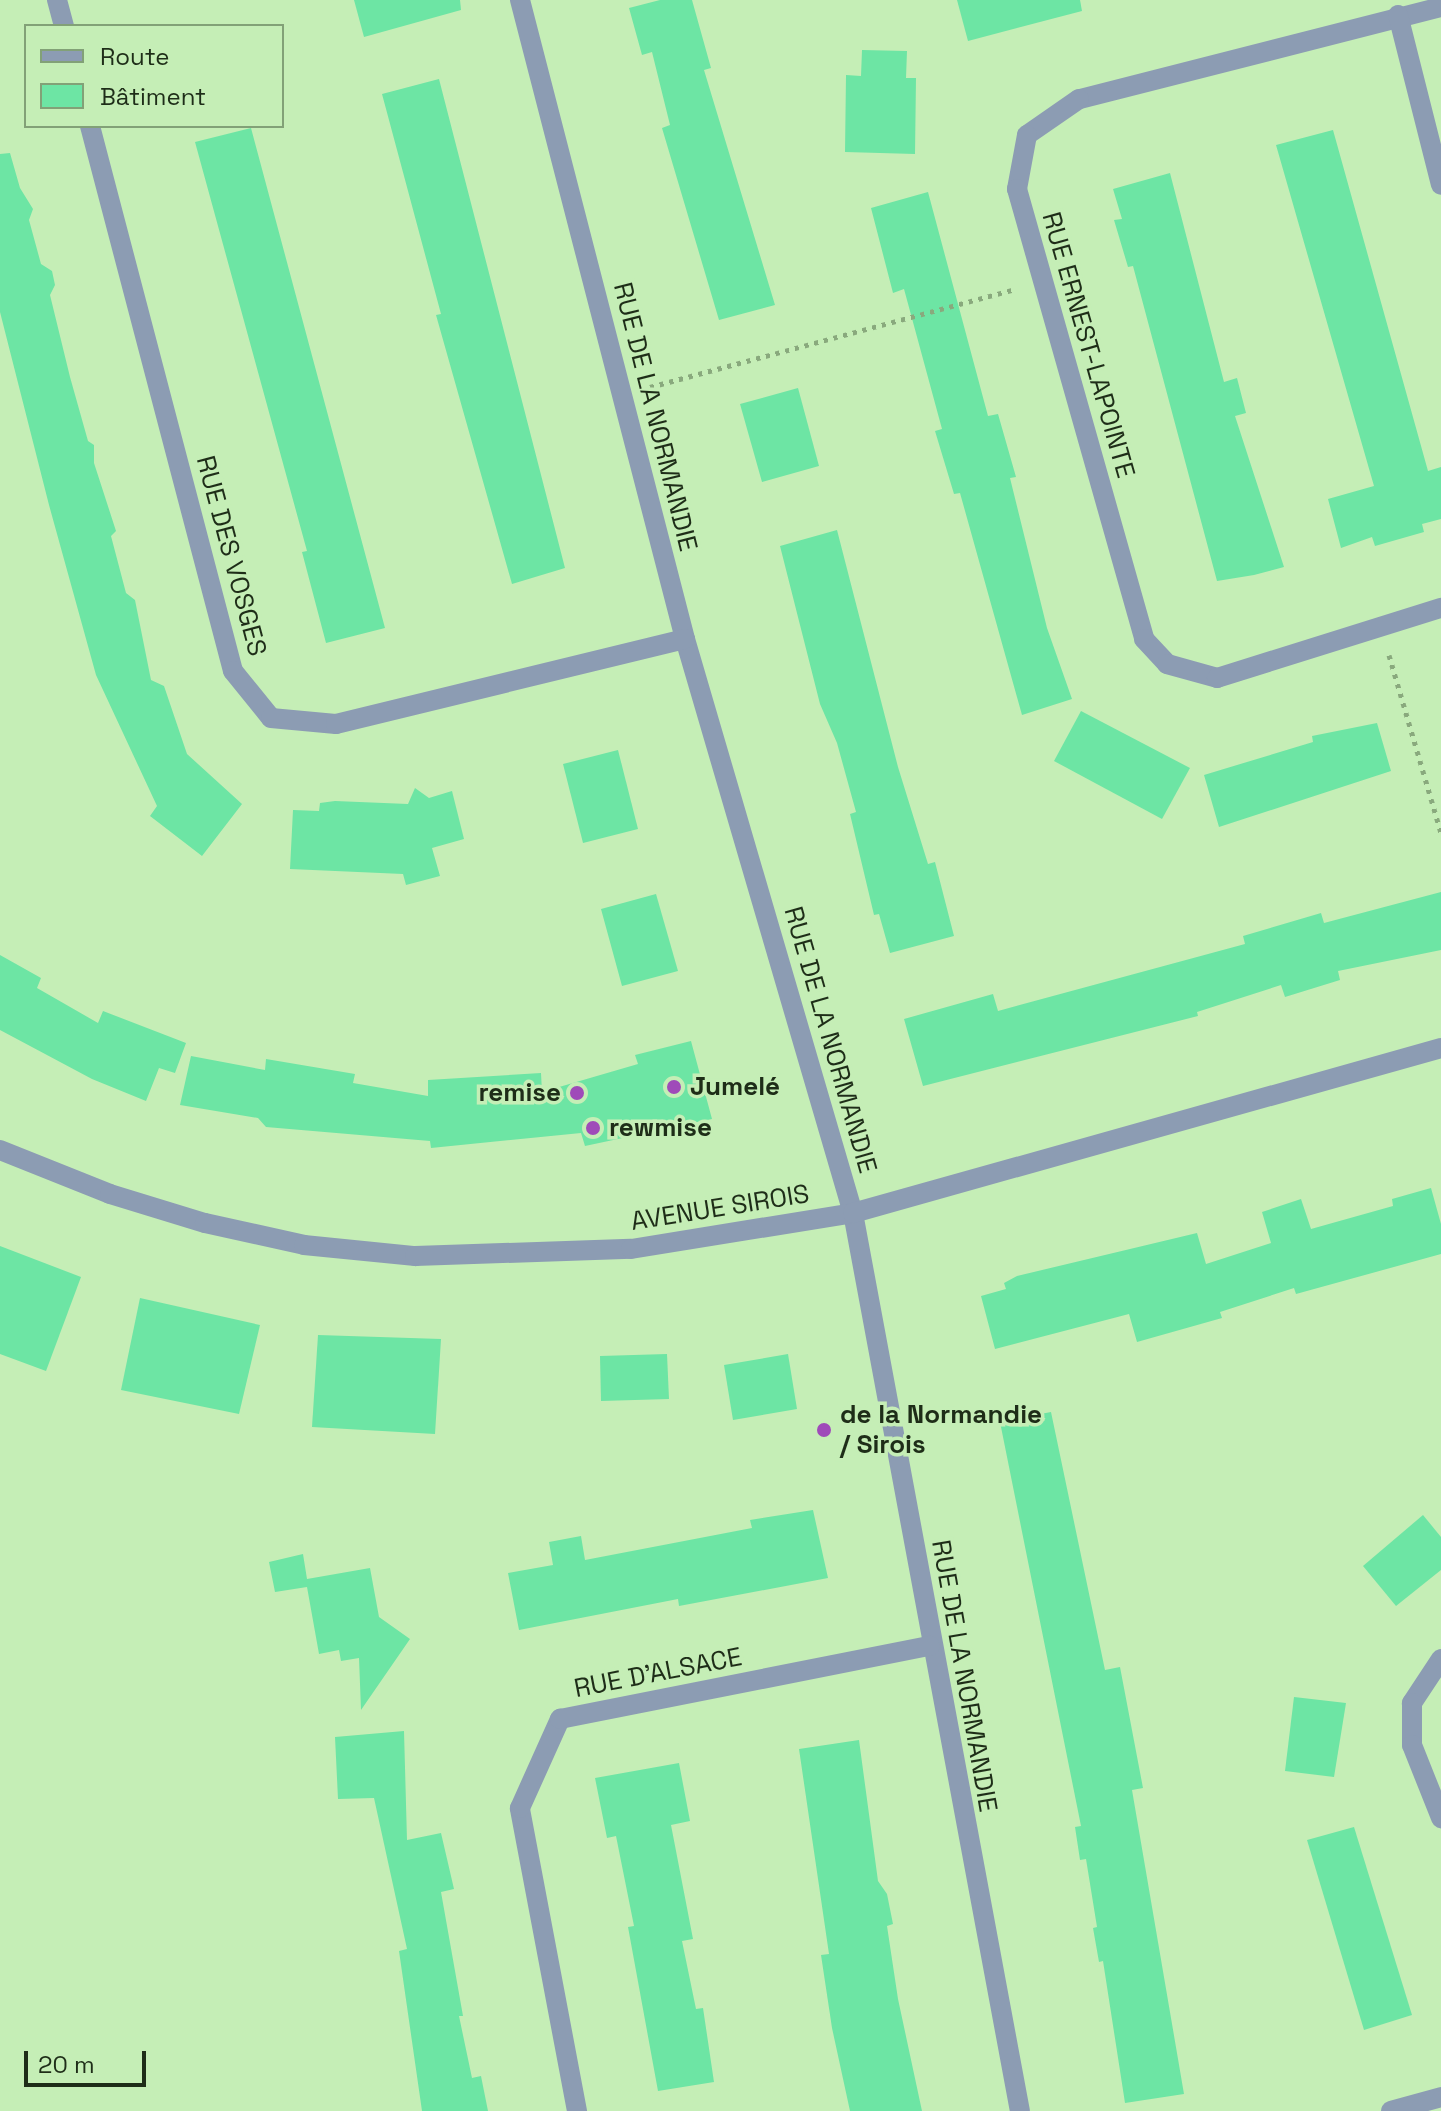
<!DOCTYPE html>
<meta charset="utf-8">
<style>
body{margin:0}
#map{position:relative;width:1441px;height:2111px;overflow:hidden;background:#c5eeb6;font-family:"Space Grotesk",sans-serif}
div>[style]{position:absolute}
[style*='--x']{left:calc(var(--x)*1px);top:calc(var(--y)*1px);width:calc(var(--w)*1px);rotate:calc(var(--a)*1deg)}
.building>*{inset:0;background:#6de5a4}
.path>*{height:5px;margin-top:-2.5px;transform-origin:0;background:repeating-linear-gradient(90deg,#89a97d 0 4px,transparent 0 10px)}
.minor>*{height:20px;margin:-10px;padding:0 10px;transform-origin:10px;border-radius:10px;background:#8c9cb3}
.dots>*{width:22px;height:22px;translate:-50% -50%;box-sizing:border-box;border:4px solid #c5eeb6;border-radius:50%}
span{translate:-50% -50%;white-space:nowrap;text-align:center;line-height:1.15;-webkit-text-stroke:7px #c5eeb6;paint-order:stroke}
.street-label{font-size:26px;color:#1e2d18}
.poi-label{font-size:26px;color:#1e2d18;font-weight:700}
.left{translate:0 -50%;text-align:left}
.right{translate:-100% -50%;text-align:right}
.legend{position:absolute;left:24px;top:24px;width:260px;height:104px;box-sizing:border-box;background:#c5eeb6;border:2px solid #82a177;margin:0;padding:10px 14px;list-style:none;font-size:24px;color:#1e2d18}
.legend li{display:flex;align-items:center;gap:16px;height:40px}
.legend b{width:40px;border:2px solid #82a177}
.scale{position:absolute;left:24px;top:2051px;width:122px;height:36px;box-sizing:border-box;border:4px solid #1e2d18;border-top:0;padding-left:10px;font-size:24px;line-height:28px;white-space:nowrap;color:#1e2d18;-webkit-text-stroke:6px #c5eeb6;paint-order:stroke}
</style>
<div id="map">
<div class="building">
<i style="clip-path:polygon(354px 0,460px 0,461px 10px,364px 37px)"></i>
<i style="clip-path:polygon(660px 0,692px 0,711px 68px,704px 70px,775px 305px,719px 320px,662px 128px,670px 125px,652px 52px,642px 55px,629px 8px)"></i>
<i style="clip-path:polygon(957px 0,1080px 0,1082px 11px,968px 41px)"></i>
<i style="clip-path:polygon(862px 50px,907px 51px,906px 78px,916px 78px,915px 154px,845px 152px,846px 75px,861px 76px)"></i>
<i style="clip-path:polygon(439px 79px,565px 568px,512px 584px,436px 315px,441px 314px,382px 94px)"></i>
<i style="clip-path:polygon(251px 128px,385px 628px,326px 643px,302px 552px,307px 551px,195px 142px)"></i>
<i style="clip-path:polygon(1333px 130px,1428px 471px,1441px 467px,1441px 519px,1422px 524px,1424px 532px,1375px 546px,1372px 537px,1341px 548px,1328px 499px,1374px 486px,1276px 145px)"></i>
<i style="clip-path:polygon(10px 153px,20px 188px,33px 209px,29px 220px,41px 264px,52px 271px,55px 285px,50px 295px,70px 377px,88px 441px,94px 445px,94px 463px,116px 531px,111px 536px,126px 593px,135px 600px,151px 680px,164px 686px,187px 754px,242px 804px,202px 856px,150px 816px,157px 806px,96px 675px,49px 505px,0 312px,0 154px)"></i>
<i style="clip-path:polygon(1170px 173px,1224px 382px,1237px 378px,1246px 413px,1235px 416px,1284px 567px,1254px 575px,1217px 581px,1133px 266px,1128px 267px,1114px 220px,1122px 219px,1113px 189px)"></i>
<i style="clip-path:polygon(928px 192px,988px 416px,998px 414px,1016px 477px,1010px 478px,1047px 628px,1072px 699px,1022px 715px,960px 493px,954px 494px,935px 431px,942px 429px,904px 289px,893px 293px,871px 208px)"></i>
<i style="clip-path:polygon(798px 388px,819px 466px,762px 482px,740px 404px)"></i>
<i style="clip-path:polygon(837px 530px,898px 767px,928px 864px,935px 862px,954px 936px,890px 953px,879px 914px,874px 915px,850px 814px,856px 812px,837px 743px,820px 704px,780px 546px)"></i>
<i style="clip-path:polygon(1081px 711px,1190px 768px,1162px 819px,1054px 761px)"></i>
<i style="clip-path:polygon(1377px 723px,1391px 771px,1219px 827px,1204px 775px,1313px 742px,1312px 736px)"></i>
<i style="clip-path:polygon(618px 750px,638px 829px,583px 843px,563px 764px)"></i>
<i style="clip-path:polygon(415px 788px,429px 798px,452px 791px,464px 839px,432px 848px,440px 876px,406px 885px,403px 874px,290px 869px,293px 810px,319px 811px,320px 803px,335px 801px,408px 804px)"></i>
<i style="clip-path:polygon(1441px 892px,1441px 950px,1338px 971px,1340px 980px,1285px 997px,1281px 985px,1197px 1012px,1198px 1016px,923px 1086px,904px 1019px,993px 994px,998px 1011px,1245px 944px,1243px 936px,1321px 913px,1324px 923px)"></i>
<i style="clip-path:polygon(656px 894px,678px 971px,622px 986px,601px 909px)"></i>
<i style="clip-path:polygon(0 955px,41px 978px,37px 988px,98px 1023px,103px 1011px,186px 1043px,175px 1073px,159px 1068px,146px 1101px,92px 1079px,0 1030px)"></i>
<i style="clip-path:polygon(691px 1041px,712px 1119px,585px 1146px,581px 1133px,431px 1148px,430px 1141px,266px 1127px,258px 1118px,180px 1105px,191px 1056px,265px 1070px,266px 1059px,355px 1074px,353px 1083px,428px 1096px,428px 1080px,541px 1073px,542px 1092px,638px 1064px,635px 1055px)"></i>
<i style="clip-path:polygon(1431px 1188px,1441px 1224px,1441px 1254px,1296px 1294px,1294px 1288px,1220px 1312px,1222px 1318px,1137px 1342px,1129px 1314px,995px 1349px,981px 1296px,1006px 1289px,1004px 1283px,1017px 1276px,1197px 1233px,1206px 1264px,1271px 1243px,1262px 1212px,1301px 1199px,1311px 1229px,1393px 1206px,1392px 1199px)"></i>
<i style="clip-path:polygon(0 1246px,81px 1277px,46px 1371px,0 1354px)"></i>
<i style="clip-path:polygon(140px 1298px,260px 1325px,239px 1414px,121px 1390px)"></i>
<i style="clip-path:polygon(318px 1335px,441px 1339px,435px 1434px,312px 1427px)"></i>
<i style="clip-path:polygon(667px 1354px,669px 1399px,601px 1401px,600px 1356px)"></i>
<i style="clip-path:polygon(788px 1354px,797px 1409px,733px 1420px,724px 1365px)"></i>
<i style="clip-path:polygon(1051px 1412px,1105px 1670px,1120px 1667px,1143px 1788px,1132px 1790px,1184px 2094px,1125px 2103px,1103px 1961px,1099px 1962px,1093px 1928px,1097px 1927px,1086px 1859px,1080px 1860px,1075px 1827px,1081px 1826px,1000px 1422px)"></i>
<i style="clip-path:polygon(813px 1510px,828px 1578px,679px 1606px,678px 1599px,519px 1630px,508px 1573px,553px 1565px,549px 1542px,581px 1536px,585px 1560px,752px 1528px,750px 1520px)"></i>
<i style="clip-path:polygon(1423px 1515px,1441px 1537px,1441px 1570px,1396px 1606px,1363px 1566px)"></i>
<i style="clip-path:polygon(303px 1554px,307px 1579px,370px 1568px,379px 1617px,410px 1639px,361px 1710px,359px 1658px,341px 1661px,339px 1650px,319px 1654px,307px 1587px,275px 1592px,269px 1562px)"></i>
<i style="clip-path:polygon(1294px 1697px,1346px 1703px,1334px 1777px,1285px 1771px)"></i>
<i style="clip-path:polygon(404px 1731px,407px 1840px,441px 1833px,454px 1889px,441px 1892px,463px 2016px,459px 2016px,472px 2078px,481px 2076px,488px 2111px,422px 2111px,399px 1951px,407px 1949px,374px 1798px,338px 1799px,335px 1737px)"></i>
<i style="clip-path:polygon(859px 1740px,878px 1881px,887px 1894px,893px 1924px,887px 1926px,898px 1999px,922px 2111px,850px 2111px,832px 2028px,821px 1955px,829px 1954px,799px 1749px)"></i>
<i style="clip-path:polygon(679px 1763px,690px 1821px,671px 1825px,693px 1939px,682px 1941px,696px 2009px,703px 2008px,714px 2082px,658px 2091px,628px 1927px,634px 1926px,616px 1836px,607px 1838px,595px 1778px)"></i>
<i style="clip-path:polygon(1354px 1827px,1412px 2015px,1364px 2030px,1307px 1840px)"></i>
</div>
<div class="path">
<i style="--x:650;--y:387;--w:378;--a:-15"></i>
<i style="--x:1389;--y:655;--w:185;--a:73.7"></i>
</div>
<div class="minor">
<i style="--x:57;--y:0;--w:27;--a:75"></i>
<i style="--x:520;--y:0;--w:660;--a:75.52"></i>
<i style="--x:685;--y:639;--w:598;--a:73.69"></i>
<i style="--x:853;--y:1213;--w:913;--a:79.47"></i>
<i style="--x:1441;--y:7;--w:374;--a:165.7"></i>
<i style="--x:1079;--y:99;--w:63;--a:145.3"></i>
<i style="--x:1027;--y:135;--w:55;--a:100.5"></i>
<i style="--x:1017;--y:189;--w:468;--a:74.2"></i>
<i style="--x:1144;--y:639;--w:34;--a:47"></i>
<i style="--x:1167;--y:664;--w:52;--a:15.6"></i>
<i style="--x:1217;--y:678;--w:235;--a:-17.4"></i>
<i style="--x:1398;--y:15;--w:175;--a:75.8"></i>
<i style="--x:90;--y:126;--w:563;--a:75.3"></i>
<i style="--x:233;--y:671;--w:60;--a:51"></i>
<i style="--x:271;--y:718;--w:65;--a:5.3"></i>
<i style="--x:336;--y:724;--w:359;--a:-13.7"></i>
<i style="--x:0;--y:1150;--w:118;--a:21.8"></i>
<i style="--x:110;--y:1194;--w:99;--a:17"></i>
<i style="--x:205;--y:1223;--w:101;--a:12.5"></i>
<i style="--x:304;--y:1245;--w:112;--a:5.7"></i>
<i style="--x:415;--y:1256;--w:216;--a:-1.9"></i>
<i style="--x:631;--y:1249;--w:225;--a:-9.2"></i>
<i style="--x:853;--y:1213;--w:611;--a:-15.67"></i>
<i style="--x:1441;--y:1659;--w:53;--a:123.4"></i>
<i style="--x:1412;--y:1703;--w:42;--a:90"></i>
<i style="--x:1412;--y:1745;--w:79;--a:68.3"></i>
<i style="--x:577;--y:2111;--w:308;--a:-100.7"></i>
<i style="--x:520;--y:1808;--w:98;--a:-65.8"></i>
<i style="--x:560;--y:1719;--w:377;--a:-11.2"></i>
<i style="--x:1391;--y:2111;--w:52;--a:-15.6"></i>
</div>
<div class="dots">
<i style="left:674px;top:1087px;background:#9f4bb9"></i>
<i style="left:577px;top:1093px;background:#9f4bb9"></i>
<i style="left:593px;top:1128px;background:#9f4bb9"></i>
<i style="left:824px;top:1430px;background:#9f4bb9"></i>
</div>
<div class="street-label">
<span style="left:1088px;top:345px;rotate:74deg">RUE ERNEST-LAPOINTE</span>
<span style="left:655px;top:417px;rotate:76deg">RUE DE LA NORMANDIE</span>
<span style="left:231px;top:556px;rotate:75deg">RUE DES VOSGES</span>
<span style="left:830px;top:1040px;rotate:74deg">RUE DE LA NORMANDIE</span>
<span style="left:720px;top:1208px;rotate:-9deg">AVENUE SIROIS</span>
<span style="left:658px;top:1673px;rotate:-11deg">RUE D'ALSACE</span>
<span style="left:964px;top:1676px;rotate:80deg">RUE DE LA NORMANDIE</span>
</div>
<div class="poi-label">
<span class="left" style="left:690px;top:1087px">Jumelé</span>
<span class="right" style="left:561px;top:1093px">remise</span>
<span class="left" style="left:609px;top:1128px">rewmise</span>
<span class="left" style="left:840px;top:1430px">de la Normandie<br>/ Sirois</span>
</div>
<ul class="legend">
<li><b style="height:10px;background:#8c9cb3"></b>Route</li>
<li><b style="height:22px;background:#6de5a4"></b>Bâtiment</li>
</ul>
<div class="scale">20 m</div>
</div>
